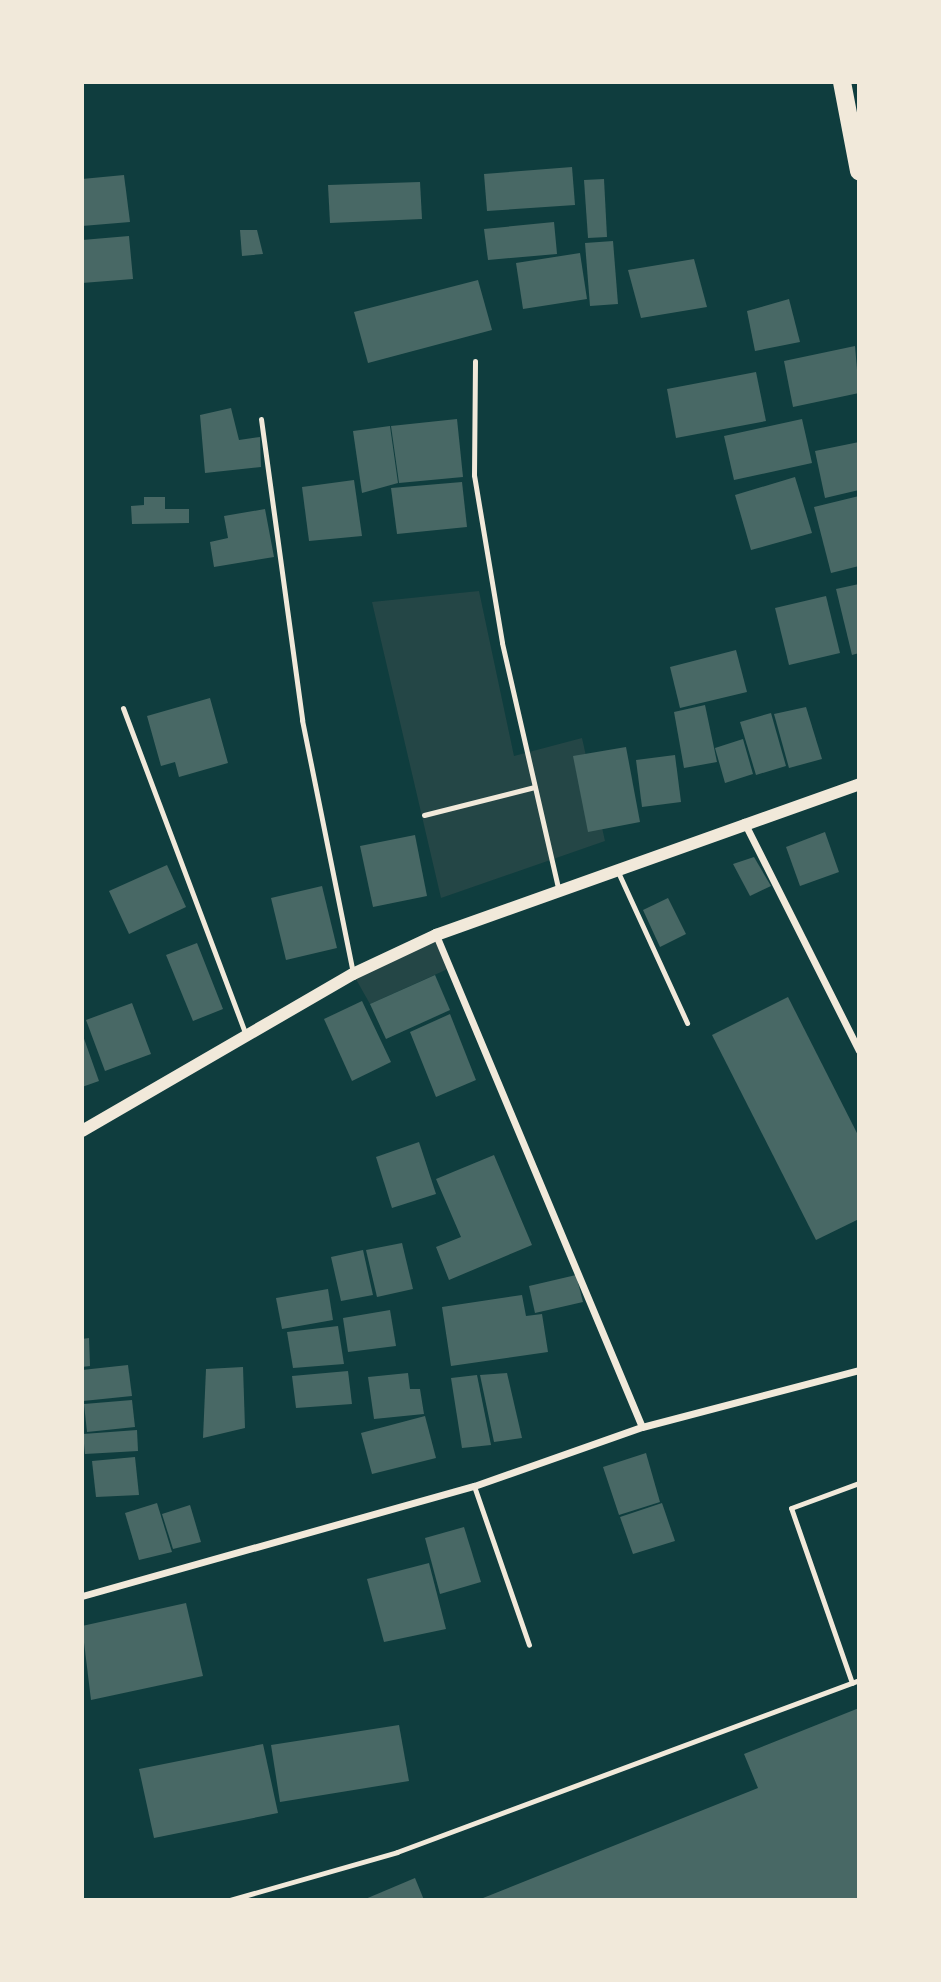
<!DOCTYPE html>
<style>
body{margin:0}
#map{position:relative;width:941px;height:1982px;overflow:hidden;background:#0f3d3e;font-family:Overpass,sans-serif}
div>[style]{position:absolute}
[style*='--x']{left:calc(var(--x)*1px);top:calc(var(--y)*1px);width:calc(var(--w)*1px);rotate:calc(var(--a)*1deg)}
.green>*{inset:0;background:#244646}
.building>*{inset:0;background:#486865}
.service>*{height:5px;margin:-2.5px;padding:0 2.5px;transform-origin:2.5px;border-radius:2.5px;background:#f1e9da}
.minor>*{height:7px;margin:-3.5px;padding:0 3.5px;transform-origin:3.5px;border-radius:3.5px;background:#f1e9da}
.tertiary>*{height:12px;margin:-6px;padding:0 6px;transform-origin:6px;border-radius:6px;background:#f1e9da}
.primary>*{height:18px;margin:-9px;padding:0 9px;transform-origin:9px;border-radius:9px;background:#f1e9da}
span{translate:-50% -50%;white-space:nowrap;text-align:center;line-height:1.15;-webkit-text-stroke:5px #f1e9da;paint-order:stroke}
.frame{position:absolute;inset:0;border:84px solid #f1e9da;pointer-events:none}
</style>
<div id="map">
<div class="green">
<i style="clip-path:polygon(479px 591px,514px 756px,582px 738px,605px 841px,441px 898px,372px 602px)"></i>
<i style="clip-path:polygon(436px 935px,450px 968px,370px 1004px,353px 974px)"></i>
</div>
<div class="building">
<i style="clip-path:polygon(572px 167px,575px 205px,487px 211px,484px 174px)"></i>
<i style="clip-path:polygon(124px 175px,130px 222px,82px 226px,82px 179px)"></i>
<i style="clip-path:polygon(604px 179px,607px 237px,588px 238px,584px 180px)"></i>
<i style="clip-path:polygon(420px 182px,422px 219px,330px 223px,328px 185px)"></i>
<i style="clip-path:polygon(554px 222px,557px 254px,488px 260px,484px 229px)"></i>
<i style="clip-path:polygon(240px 230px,257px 230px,263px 254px,242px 256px)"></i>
<i style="clip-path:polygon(129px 236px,133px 279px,82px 283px,82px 240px)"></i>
<i style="clip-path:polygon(613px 241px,618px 304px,590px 306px,585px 243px)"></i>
<i style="clip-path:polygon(580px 253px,587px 299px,523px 309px,516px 263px)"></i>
<i style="clip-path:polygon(694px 259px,707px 307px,641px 318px,628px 270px)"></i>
<i style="clip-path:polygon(478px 280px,492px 330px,368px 363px,354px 312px)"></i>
<i style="clip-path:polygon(789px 299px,800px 342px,755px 351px,747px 311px)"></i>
<i style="clip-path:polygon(855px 346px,859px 393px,793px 407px,784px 361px)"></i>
<i style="clip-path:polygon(756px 372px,766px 421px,676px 438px,667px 389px)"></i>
<i style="clip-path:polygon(231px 408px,239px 440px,260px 437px,261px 467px,205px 473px,200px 415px)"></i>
<i style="clip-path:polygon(457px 419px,463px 477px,399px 483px,391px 426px)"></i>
<i style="clip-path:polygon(802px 419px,812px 463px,734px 480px,724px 436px)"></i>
<i style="clip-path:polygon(390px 426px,398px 483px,362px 493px,353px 431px)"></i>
<i style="clip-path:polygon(859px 442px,859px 490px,825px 498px,815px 451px)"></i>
<i style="clip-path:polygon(795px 477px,812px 533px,751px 550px,735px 495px)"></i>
<i style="clip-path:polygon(354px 480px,362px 536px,309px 541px,302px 487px)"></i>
<i style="clip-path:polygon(462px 482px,467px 527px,397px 534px,391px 488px)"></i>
<i style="clip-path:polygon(859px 496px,859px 566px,831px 573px,814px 507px)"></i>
<i style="clip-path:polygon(144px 497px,165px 497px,165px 509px,189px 509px,189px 523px,132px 524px,131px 506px,144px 505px)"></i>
<i style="clip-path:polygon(265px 509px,274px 557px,214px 567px,210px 542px,228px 538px,224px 516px)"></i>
<i style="clip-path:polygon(859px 584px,859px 653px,852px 655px,836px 589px)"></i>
<i style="clip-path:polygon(826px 596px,840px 653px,789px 665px,775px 608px)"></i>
<i style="clip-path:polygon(736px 650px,747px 692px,680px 708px,670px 667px)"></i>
<i style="clip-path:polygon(210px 698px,228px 763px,179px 777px,175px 762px,161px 766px,147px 716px)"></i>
<i style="clip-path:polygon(705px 705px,717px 762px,684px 768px,674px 712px)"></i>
<i style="clip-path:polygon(806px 707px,822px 759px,789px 768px,774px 714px)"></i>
<i style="clip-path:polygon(771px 713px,786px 766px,756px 775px,740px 722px)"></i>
<i style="clip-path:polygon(743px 739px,753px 774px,725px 783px,715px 748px)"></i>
<i style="clip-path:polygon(626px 747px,640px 822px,588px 832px,573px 756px)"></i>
<i style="clip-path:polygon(675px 755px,681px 802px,642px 807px,636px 760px)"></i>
<i style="clip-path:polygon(825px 832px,839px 872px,800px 886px,786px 847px)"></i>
<i style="clip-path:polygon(415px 835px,427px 896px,373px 907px,360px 846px)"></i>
<i style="clip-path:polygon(754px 857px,771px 886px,750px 896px,733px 864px)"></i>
<i style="clip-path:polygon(167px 865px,186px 907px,129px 934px,109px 891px)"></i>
<i style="clip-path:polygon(322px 886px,337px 948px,286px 960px,271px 898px)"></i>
<i style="clip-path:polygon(668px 898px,686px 934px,660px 947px,643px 910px)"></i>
<i style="clip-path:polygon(197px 943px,223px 1009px,193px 1021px,166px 955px)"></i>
<i style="clip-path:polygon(435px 975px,450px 1010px,386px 1039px,370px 1004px)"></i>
<i style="clip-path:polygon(788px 997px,859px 1137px,859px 1219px,816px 1240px,712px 1035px)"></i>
<i style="clip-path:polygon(362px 1001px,391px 1062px,352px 1081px,324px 1019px)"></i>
<i style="clip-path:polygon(132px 1003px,151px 1054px,105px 1071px,86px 1020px)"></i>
<i style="clip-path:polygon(450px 1014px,476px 1080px,436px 1097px,410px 1032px)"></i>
<i style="clip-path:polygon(82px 1033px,99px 1081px,82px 1087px)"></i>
<i style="clip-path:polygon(419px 1142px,436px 1194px,392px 1208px,376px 1157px)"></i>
<i style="clip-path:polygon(494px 1155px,532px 1245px,449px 1280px,436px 1247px,461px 1237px,436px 1179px)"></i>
<i style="clip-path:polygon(402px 1243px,413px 1289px,377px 1297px,366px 1250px)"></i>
<i style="clip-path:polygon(363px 1250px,373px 1295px,341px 1301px,331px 1257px)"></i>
<i style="clip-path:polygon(576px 1275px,583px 1302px,535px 1313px,529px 1286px)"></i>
<i style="clip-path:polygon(328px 1289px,333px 1320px,282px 1329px,276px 1298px)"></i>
<i style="clip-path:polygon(522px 1295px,526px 1316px,542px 1314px,548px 1352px,451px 1366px,442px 1307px)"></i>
<i style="clip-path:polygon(390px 1310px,396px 1346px,348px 1352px,343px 1318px)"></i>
<i style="clip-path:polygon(338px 1326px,344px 1364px,293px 1368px,287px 1332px)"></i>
<i style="clip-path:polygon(89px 1338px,90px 1366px,82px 1367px,82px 1339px)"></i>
<i style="clip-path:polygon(128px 1365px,132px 1396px,83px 1401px,82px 1370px)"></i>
<i style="clip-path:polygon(243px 1367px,245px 1428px,203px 1438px,206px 1369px)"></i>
<i style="clip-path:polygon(348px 1371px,352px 1404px,296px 1408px,292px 1376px)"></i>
<i style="clip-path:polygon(408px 1373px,410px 1389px,420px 1389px,424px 1414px,374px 1419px,368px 1377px)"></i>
<i style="clip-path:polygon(507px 1373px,522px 1438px,494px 1442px,480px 1375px)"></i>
<i style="clip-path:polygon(477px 1375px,491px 1445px,462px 1448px,451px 1378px)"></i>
<i style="clip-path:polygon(132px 1400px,135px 1427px,87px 1432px,84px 1404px)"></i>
<i style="clip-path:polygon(425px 1416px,436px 1458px,372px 1474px,361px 1433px)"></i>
<i style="clip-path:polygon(137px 1430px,138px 1451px,85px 1454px,83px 1434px)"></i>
<i style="clip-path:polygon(646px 1453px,660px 1502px,619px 1515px,603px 1467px)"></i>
<i style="clip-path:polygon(135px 1457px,139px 1495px,96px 1497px,92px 1461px)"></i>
<i style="clip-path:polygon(157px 1503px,172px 1552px,139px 1560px,125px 1513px)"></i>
<i style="clip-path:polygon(662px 1503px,675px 1541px,633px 1554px,620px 1517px)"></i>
<i style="clip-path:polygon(190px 1505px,201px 1542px,173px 1549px,162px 1514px)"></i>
<i style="clip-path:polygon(464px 1527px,481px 1582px,440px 1594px,425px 1538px)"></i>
<i style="clip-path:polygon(429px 1563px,446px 1629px,384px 1642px,367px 1579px)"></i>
<i style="clip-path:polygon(186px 1603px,203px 1676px,91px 1700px,82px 1626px)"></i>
<i style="clip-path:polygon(859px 1708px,859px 1900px,478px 1900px,758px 1788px,744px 1754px)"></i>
<i style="clip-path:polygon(399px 1725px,409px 1781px,280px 1802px,271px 1745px)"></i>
<i style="clip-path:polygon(263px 1744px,278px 1813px,154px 1838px,139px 1769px)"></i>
<i style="clip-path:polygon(415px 1878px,424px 1900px,363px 1900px)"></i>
</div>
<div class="service">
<i style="--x:475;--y:361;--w:114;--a:90.5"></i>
<i style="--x:474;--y:475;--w:170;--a:80.5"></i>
<i style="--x:502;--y:643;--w:254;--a:77.1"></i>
<i style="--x:261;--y:419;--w:304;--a:82.2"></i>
<i style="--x:302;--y:720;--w:259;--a:78.6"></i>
<i style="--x:123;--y:708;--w:350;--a:69.4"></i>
<i style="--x:424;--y:815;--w:114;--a:-14.2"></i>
<i style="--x:618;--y:872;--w:166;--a:65.4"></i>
<i style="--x:474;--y:1486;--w:168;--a:70.9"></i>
<i style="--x:852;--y:1683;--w:185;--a:-109.2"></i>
<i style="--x:791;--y:1508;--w:72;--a:-20.2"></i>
<i style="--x:230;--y:1900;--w:174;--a:-16"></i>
<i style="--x:397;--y:1852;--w:493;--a:-20.4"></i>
</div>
<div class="minor">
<i style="--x:744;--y:822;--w:256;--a:63.3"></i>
<i style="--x:436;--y:935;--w:533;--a:67.28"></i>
<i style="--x:82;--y:1596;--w:407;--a:-15.7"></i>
<i style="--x:474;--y:1486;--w:178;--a:-19.4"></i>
<i style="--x:642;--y:1427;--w:224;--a:-14.7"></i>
</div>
<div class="tertiary">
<i style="--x:82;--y:1131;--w:313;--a:-30.1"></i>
<i style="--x:353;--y:974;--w:92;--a:-25.2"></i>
<i style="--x:436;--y:935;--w:449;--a:-19.6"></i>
</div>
<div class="primary">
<i style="--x:842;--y:82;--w:91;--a:79.2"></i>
</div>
<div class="frame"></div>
</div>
